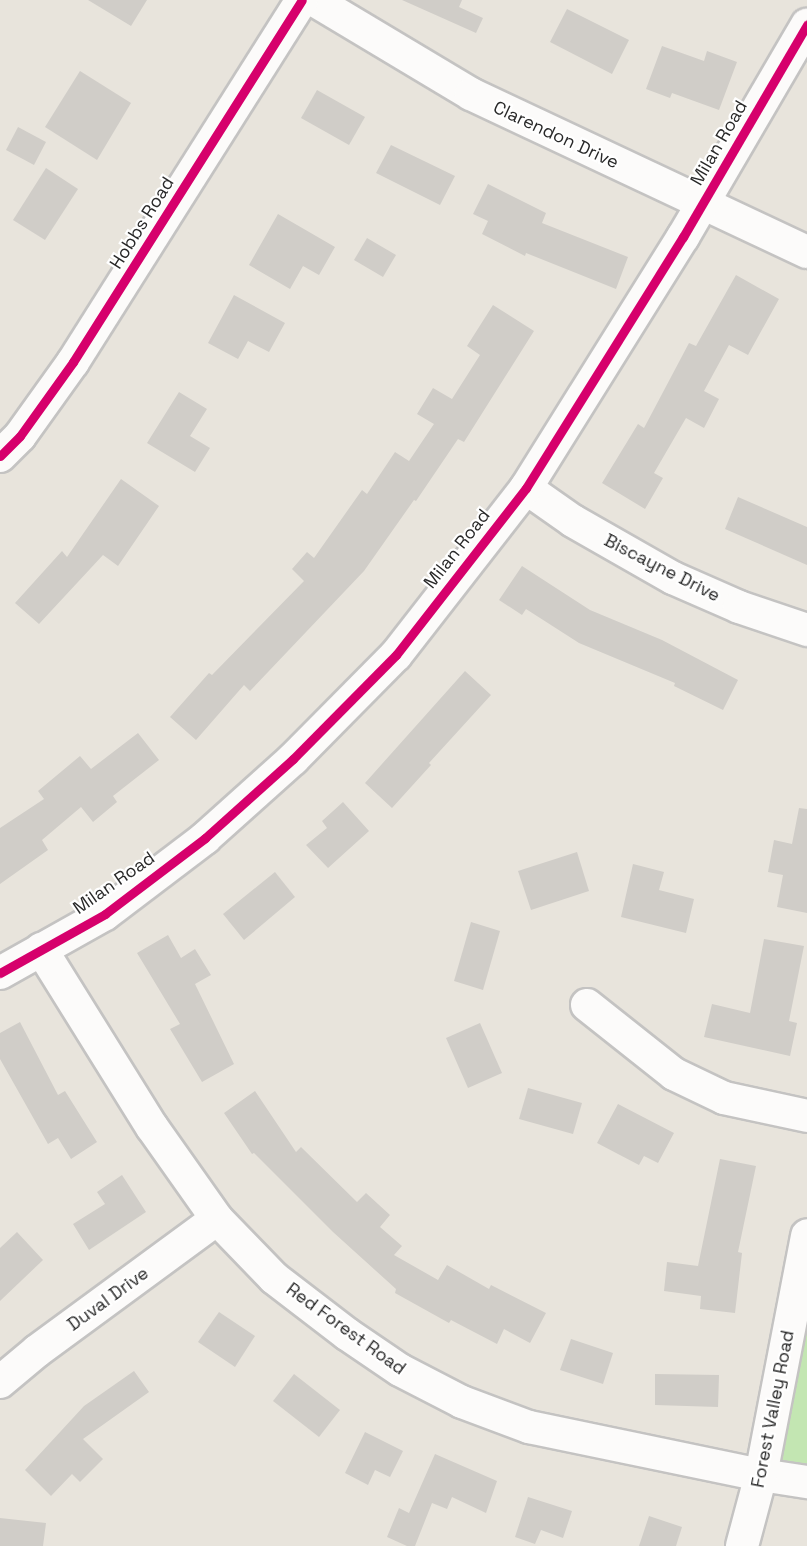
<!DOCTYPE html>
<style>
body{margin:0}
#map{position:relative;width:807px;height:1546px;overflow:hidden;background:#e8e4dc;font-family:"Space Grotesk",sans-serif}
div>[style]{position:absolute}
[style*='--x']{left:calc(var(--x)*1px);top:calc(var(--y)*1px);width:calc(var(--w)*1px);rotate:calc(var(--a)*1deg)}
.green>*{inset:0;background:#c3e6b2}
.building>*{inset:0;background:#d0cdc8}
.roads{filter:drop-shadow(2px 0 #c4c3c2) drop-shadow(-2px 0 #c4c3c2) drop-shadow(0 2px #c4c3c2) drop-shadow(0 -2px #c4c3c2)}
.minor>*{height:32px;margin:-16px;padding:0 16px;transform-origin:16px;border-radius:16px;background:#fcfbfa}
.cycleway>*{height:9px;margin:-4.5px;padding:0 4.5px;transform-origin:4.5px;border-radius:4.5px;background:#d6006c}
span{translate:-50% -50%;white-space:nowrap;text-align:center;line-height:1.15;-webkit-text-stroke:4.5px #fff;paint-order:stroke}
.street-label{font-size:18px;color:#282828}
</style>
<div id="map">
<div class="green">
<i style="clip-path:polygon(807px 1318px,807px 1467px,778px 1464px)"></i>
</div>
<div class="building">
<i style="clip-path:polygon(88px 0,147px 0,131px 26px)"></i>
<i style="clip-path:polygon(402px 0,462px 0,459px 7px,483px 18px,476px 33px)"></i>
<i style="clip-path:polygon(567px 9px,629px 40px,612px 74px,550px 42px)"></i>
<i style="clip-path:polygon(662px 46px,704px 61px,707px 51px,737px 62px,719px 110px,672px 93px,670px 98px,646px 89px)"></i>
<i style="clip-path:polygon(80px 71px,131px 103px,97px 160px,45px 127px)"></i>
<i style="clip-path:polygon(317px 90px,365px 117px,349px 145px,301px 118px)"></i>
<i style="clip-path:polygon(18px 127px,46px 142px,34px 165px,6px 150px)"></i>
<i style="clip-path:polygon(391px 145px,455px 176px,440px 205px,376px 173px)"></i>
<i style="clip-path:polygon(46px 168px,78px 189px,45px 240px,13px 220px)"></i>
<i style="clip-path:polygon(488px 184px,546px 213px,542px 223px,628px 257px,616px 289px,526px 253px,525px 256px,482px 234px,488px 221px,473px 214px)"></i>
<i style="clip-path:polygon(278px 214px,335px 247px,319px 275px,303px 266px,290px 289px,249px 265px)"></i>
<i style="clip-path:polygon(367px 238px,396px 255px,383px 277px,354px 260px)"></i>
<i style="clip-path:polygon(736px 275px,779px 299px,748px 355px,729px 345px,704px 391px,719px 399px,704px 428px,686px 418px,654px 473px,663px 478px,645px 509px,602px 483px,638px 424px,644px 428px,689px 343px,696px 346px)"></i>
<i style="clip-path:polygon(234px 295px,285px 323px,269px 352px,248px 341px,238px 359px,208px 343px)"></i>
<i style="clip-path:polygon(493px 305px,534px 331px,464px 442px,458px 439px,416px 501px,414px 500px,364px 571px,250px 691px,244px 685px,196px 740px,170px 717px,209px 673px,212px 675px,304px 581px,292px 569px,307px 552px,314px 558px,362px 490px,367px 494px,395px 452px,409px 461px,434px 424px,417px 414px,433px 388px,452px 399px,480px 355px,467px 346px)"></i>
<i style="clip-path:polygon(179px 392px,207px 409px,190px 436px,210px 448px,195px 472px,147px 443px)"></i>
<i style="clip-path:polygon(121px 479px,159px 506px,118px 566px,103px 555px,39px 624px,15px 603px,62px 551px,67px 557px)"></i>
<i style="clip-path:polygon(738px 497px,807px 527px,807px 565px,725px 529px)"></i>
<i style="clip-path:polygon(522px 566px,590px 610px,662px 640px,738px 680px,723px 710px,674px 686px,675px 683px,579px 643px,526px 609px,522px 615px,499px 600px)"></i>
<i style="clip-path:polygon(465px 671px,491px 695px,429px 763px,431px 765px,392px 808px,365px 783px)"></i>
<i style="clip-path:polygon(138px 733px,159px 760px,113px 796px,117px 802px,93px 822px,81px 807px,42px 840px,48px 850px,0 884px,0 828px,44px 799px,38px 791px,80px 756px,91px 769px)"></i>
<i style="clip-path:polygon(343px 802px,369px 831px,328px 868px,306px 845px,327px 828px,322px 821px)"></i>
<i style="clip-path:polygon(799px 808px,807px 809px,807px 913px,777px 907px,783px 875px,768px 872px,774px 840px,792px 844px)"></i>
<i style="clip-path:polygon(577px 852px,589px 891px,531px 910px,518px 871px)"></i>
<i style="clip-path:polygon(633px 864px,664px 872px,659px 890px,694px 899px,686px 933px,621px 917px)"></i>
<i style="clip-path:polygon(275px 872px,295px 897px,244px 940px,223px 914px)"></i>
<i style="clip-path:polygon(471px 922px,500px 931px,483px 990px,454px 981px)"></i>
<i style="clip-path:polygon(168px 935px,181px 958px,195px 949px,211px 975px,195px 984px,234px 1064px,202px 1082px,170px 1029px,180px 1024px,137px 953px)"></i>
<i style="clip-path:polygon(764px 939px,804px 946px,789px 1021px,797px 1023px,790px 1056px,704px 1037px,712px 1004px,750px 1013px)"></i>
<i style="clip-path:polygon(20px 1022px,58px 1095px,65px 1091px,97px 1142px,71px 1159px,58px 1138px,48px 1144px,0 1059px,0 1033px)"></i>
<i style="clip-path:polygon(480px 1023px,502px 1073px,468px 1088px,446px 1038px)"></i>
<i style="clip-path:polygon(528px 1088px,582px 1103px,573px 1134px,519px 1119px)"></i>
<i style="clip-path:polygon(255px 1091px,296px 1152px,301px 1147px,357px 1202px,366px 1193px,390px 1215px,380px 1227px,402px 1246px,394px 1255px,438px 1280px,447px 1265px,489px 1289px,491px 1285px,546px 1313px,530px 1343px,504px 1329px,497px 1344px,451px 1320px,449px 1323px,395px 1293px,396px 1289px,333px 1232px,254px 1153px,252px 1154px,224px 1113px)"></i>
<i style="clip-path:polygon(618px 1104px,674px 1133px,658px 1163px,644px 1156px,639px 1165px,597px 1143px)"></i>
<i style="clip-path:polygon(720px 1159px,756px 1166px,738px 1252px,742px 1253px,735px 1313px,700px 1309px,701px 1296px,664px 1291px,667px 1262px,698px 1266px)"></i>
<i style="clip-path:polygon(122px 1175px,146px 1212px,89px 1250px,73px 1224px,105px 1204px,97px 1192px)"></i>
<i style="clip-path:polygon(17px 1232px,43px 1260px,0 1301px,0 1248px)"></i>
<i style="clip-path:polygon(219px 1312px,255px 1336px,235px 1367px,198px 1342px)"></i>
<i style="clip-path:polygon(571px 1339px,613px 1353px,603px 1384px,560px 1370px)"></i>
<i style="clip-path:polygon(134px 1371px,149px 1392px,83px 1439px,103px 1459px,80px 1482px,72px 1474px,51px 1496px,25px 1470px,84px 1406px)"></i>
<i style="clip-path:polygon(294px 1374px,340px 1410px,319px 1437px,273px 1401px)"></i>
<i style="clip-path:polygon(655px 1374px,719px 1375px,718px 1407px,655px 1405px)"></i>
<i style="clip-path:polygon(365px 1432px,403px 1451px,390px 1477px,375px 1470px,368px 1485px,345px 1473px)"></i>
<i style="clip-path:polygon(435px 1454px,497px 1481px,486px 1513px,452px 1497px,447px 1509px,432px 1503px,415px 1546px,407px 1546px,387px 1537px,399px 1508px,409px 1513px)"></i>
<i style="clip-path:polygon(528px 1497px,572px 1511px,563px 1538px,541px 1530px,535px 1544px,515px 1537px)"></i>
<i style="clip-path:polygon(649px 1516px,682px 1527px,676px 1546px,639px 1546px)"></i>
<i style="clip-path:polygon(0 1518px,46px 1523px,43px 1546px,0 1546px)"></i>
</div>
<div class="roads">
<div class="minor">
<i style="--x:314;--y:0;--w:183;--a:30.9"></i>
<i style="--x:471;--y:94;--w:371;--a:25.2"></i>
<i style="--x:0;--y:456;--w:28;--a:-45"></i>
<i style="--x:20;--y:436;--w:91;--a:-54.4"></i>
<i style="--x:73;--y:362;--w:428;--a:-57.7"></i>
<i style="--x:526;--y:488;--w:57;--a:35.1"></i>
<i style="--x:573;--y:521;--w:115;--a:29.7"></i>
<i style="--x:673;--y:578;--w:72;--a:23.7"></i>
<i style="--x:739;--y:607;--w:72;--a:18.7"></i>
<i style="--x:41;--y:949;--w:210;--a:58.1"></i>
<i style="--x:152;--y:1127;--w:113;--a:54.8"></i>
<i style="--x:217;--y:1219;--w:82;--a:46"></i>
<i style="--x:274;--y:1278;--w:92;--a:37.5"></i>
<i style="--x:347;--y:1334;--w:64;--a:34.2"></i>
<i style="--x:400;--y:1370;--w:70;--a:27.3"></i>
<i style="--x:462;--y:1402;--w:72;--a:20.5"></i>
<i style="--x:529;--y:1427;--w:237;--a:11.7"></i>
<i style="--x:761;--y:1475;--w:47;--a:8.7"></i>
<i style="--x:0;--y:973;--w:120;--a:-29.3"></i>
<i style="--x:105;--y:914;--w:126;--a:-37.2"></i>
<i style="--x:205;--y:838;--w:118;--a:-41.9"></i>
<i style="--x:293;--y:759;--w:146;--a:-45.3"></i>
<i style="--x:396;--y:655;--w:212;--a:-52.1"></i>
<i style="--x:526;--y:488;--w:296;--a:-58"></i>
<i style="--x:683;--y:237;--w:246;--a:-59.7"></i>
<i style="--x:587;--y:1005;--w:111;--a:38.4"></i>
<i style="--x:674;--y:1074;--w:55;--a:25.6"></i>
<i style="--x:724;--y:1098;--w:85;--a:12.2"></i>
<i style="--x:0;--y:1382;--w:48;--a:-40"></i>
<i style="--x:37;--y:1351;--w:223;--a:-36.3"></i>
<i style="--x:742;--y:1546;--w:73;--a:-75"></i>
<i style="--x:761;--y:1475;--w:244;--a:-79.1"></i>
</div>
</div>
<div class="cycleway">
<i style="--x:0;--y:456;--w:28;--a:-45"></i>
<i style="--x:20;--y:436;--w:91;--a:-54.4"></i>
<i style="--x:73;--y:362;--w:428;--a:-57.7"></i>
<i style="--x:0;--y:973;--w:120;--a:-29.3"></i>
<i style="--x:105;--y:914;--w:126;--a:-37.2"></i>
<i style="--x:205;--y:838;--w:118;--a:-41.9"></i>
<i style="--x:293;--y:759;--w:146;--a:-45.3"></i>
<i style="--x:396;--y:655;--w:212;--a:-52.1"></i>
<i style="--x:526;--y:488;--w:296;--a:-58"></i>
<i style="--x:683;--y:237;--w:246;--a:-59.7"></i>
</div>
<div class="street-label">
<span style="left:556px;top:135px;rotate:25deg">Clarendon Drive</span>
<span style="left:719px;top:143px;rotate:-60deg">Milan Road</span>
<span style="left:142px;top:223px;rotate:-58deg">Hobbs Road</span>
<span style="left:457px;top:549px;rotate:-52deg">Milan Road</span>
<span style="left:662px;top:568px;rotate:27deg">Biscayne Drive</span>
<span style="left:114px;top:883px;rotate:-35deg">Milan Road</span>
<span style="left:108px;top:1299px;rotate:-36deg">Duval Drive</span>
<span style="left:346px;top:1329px;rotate:36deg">Red Forest Road</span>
<span style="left:773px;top:1409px;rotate:-79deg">Forest Valley Road</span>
</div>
</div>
